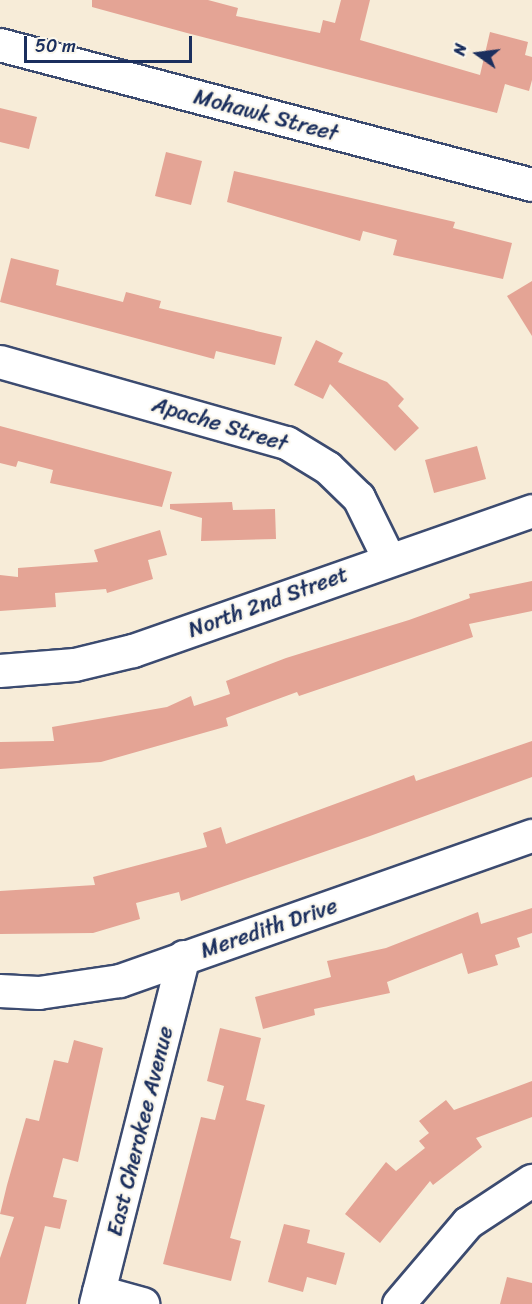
<!DOCTYPE html>
<style>
body{margin:0}
#map{position:relative;width:532px;height:1304px;overflow:hidden;background:#f7ecd8;font-family:Sriracha,sans-serif}
div>[style]{position:absolute}
[style*='--x']{left:calc(var(--x)*1px);top:calc(var(--y)*1px);width:calc(var(--w)*1px);rotate:calc(var(--a)*1deg)}
.building>*{inset:0;background:#e4a495}
.roads{filter:drop-shadow(2px 0 #3c4b70) drop-shadow(-2px 0 #3c4b70) drop-shadow(0 2px #3c4b70) drop-shadow(0 -2px #3c4b70)}
.minor>*{height:32px;margin:-16px;padding:0 16px;transform-origin:16px;border-radius:16px;background:#fff}
span{translate:-50% -50%;white-space:nowrap;text-align:center;line-height:1.15;-webkit-text-stroke:4.5px #fbf7ec;paint-order:stroke}
.street-label{font-size:22px;color:#1b2f5e}
.north{position:absolute;left:448px;top:24px;width:60px;height:60px;-webkit-text-stroke:4px #fbf7ec;paint-order:stroke;rotate:284deg;font-size:16px;font-weight:700;line-height:24px;text-align:center;color:#1b2f5e}
.north::after{content:'';display:block;margin:auto;width:21px;height:27px;background:#1b2f5e;clip-path:polygon(50% 0,100% 100%,50% 72%,0 100%)}
.scale{position:absolute;left:24px;top:36px;width:168px;height:27px;box-sizing:border-box;border:3px solid #1b2f5e;border-top:0;padding-left:8px;font-size:18px;line-height:21px;white-space:nowrap;color:#1b2f5e;-webkit-text-stroke:4px #fbf7ec;paint-order:stroke}
</style>
<div id="map">
<div class="building">
<i style="clip-path:polygon(92px 0,208px 0,238px 8px,236px 16px,320px 33px,323px 20px,335px 23px,341px 0,370px 0,360px 40px,480px 75px,490px 32px,528px 42px,525px 55px,532px 57px,532px 80px,529px 91px,505px 84px,497px 113px,187px 33px,92px 7px)"></i>
<i style="clip-path:polygon(0 108px,37px 117px,29px 149px,0 142px)"></i>
<i style="clip-path:polygon(166px 152px,202px 161px,191px 205px,155px 196px)"></i>
<i style="clip-path:polygon(234px 171px,455px 222px,453px 228px,512px 243px,503px 279px,393px 255px,397px 240px,363px 231px,360px 241px,227px 202px)"></i>
<i style="clip-path:polygon(11px 258px,59px 270px,56px 285px,123px 302px,126px 292px,161px 301px,159px 308px,282px 337px,275px 365px,216px 351px,214px 359px,0 302px)"></i>
<i style="clip-path:polygon(532px 281px,532px 336px,507px 296px)"></i>
<i style="clip-path:polygon(316px 340px,343px 353px,338px 362px,387px 382px,404px 399px,398px 406px,419px 428px,395px 451px,330px 384px,323px 399px,294px 385px)"></i>
<i style="clip-path:polygon(0 426px,172px 472px,162px 507px,50px 483px,53px 470px,18px 461px,16px 467px,0 463px)"></i>
<i style="clip-path:polygon(477px 446px,486px 479px,434px 493px,425px 460px)"></i>
<i style="clip-path:polygon(232px 502px,233px 510px,275px 509px,276px 539px,201px 541px,202px 518px,170px 509px,170px 504px)"></i>
<i style="clip-path:polygon(160px 530px,167px 555px,148px 560px,153px 579px,107px 593px,106px 589px,55px 593px,56px 607px,0 611px,0 575px,18px 577px,18px 568px,98px 562px,94px 550px)"></i>
<i style="clip-path:polygon(532px 581px,532px 611px,469px 624px,473px 637px,299px 696px,297px 692px,226px 718px,228px 726px,101px 762px,0 769px,0 742px,54px 741px,52px 727px,167px 707px,191px 696px,194px 706px,230px 694px,226px 681px,286px 658px,409px 620px,470px 598px,469px 594px)"></i>
<i style="clip-path:polygon(532px 741px,532px 777px,370px 836px,181px 901px,179px 892px,136px 903px,140px 919px,93px 933px,0 934px,0 891px,95px 885px,93px 877px,207px 847px,203px 833px,221px 827px,226px 844px,414px 775px,416px 781px)"></i>
<i style="clip-path:polygon(532px 908px,532px 933px,517px 938px,520px 947px,495px 955px,498px 965px,468px 974px,462px 953px,387px 982px,390px 993px,314px 1009px,315px 1015px,263px 1029px,255px 997px,331px 977px,327px 961px,386px 948px,478px 912px,481px 924px)"></i>
<i style="clip-path:polygon(220px 1028px,261px 1038px,246px 1100px,265px 1105px,230px 1238px,241px 1241px,231px 1281px,163px 1264px,201px 1117px,215px 1120px,224px 1086px,207px 1081px)"></i>
<i style="clip-path:polygon(74px 1040px,103px 1048px,78px 1162px,63px 1158px,53px 1197px,67px 1200px,60px 1229px,45px 1226px,26px 1304px,0 1304px,0 1258px,14px 1217px,0 1214px,7px 1185px,26px 1118px,39px 1121px,54px 1060px,68px 1063px)"></i>
<i style="clip-path:polygon(532px 1081px,532px 1117px,476px 1138px,482px 1147px,433px 1185px,430px 1181px,380px 1243px,345px 1214px,386px 1162px,396px 1171px,425px 1148px,419px 1141px,429px 1133px,419px 1121px,446px 1100px,454px 1110px)"></i>
<i style="clip-path:polygon(284px 1224px,310px 1230px,307px 1243px,345px 1253px,336px 1285px,307px 1277px,303px 1292px,268px 1282px)"></i>
<i style="clip-path:polygon(507px 1277px,532px 1283px,532px 1304px,500px 1304px)"></i>
</div>
<div class="roads">
<div class="minor">
<i style="--x:0;--y:45;--w:550;--a:14.74"></i>
<i style="--x:0;--y:362;--w:298;--a:15.8"></i>
<i style="--x:287;--y:443;--w:48;--a:31.4"></i>
<i style="--x:328;--y:468;--w:43;--a:44.1"></i>
<i style="--x:359;--y:498;--w:68;--a:63.8"></i>
<i style="--x:0;--y:671;--w:75;--a:-4.6"></i>
<i style="--x:75;--y:665;--w:60;--a:-13.6"></i>
<i style="--x:133;--y:651;--w:423;--a:-19.3"></i>
<i style="--x:0;--y:991;--w:39;--a:3"></i>
<i style="--x:39;--y:993;--w:82;--a:-8.4"></i>
<i style="--x:120;--y:981;--w:437;--a:-19.4"></i>
<i style="--x:99;--y:1292;--w:46;--a:15.3"></i>
<i style="--x:96;--y:1304;--w:358;--a:-75.8"></i>
<i style="--x:399;--y:1304;--w:106;--a:-49.6"></i>
<i style="--x:468;--y:1223;--w:77;--a:-33.3"></i>
</div>
</div>
<div class="street-label">
<span style="left:266px;top:115px;rotate:15deg">Mohawk Street</span>
<span style="left:220px;top:424px;rotate:17deg">Apache Street</span>
<span style="left:268px;top:602px;rotate:-20deg">North 2nd Street</span>
<span style="left:269px;top:928px;rotate:-19deg">Meredith Drive</span>
<span style="left:140px;top:1131px;rotate:-76deg">East Cherokee Avenue</span>
</div>
<div class="north">N</div>
<div class="scale">50 m</div>
</div>
